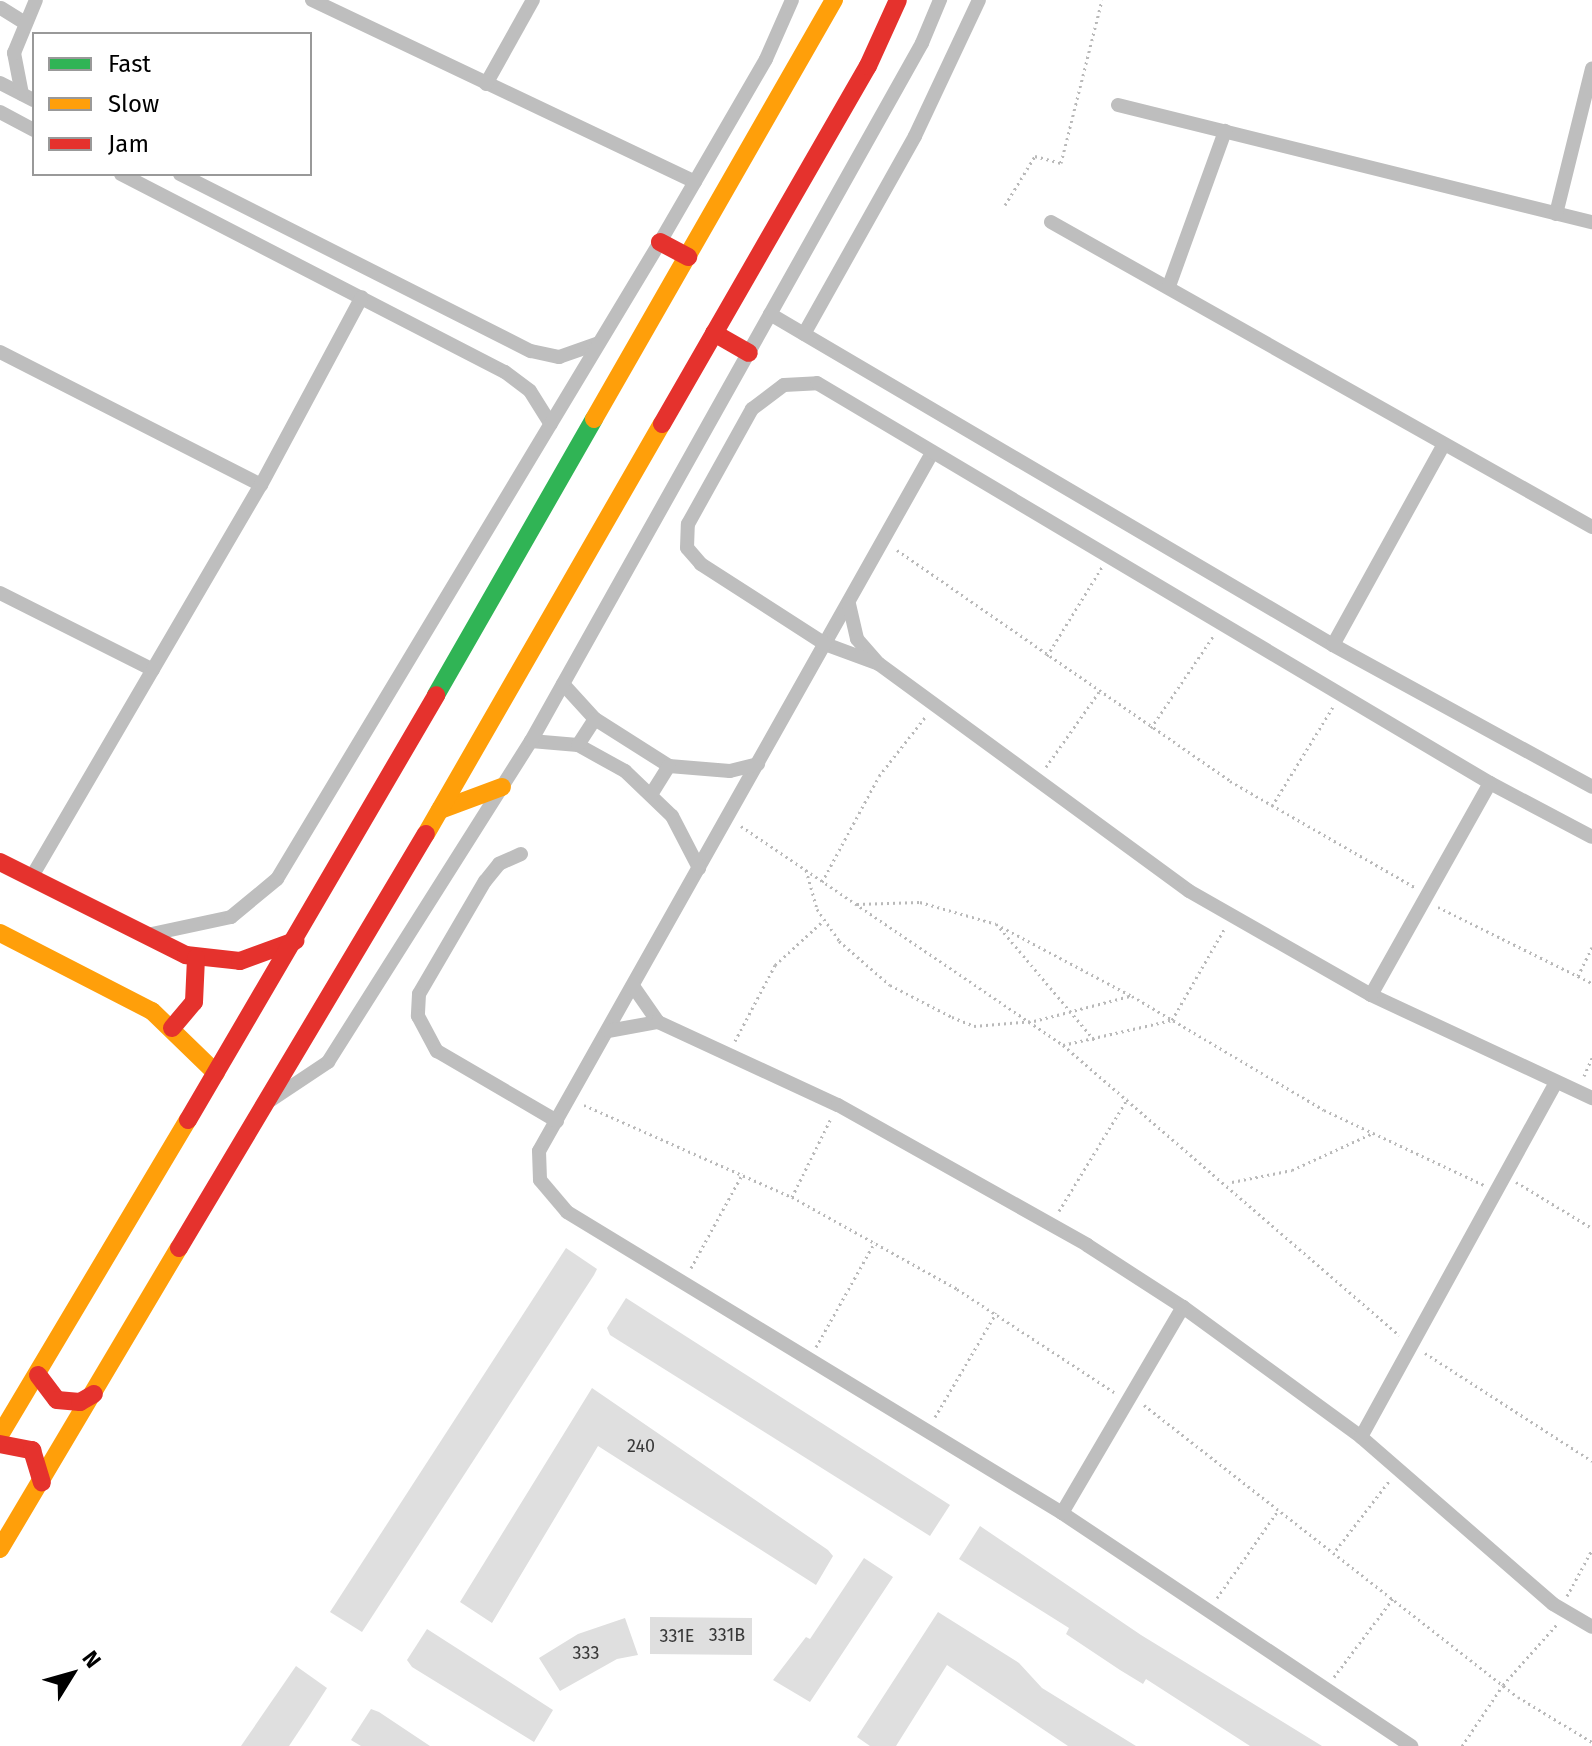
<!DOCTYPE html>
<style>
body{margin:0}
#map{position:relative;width:1592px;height:1746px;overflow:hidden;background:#fff;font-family:"Fira Sans",sans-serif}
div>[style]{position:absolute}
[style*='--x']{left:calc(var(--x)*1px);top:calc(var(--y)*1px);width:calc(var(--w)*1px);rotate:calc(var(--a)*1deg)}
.building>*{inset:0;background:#dfdfdf}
.path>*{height:3px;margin-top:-1.5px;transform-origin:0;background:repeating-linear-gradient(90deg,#b9b9b9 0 2px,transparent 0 6px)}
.street>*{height:14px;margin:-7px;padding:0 7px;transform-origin:7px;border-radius:7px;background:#bebebe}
.fast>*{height:18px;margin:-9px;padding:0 9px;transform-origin:9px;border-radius:9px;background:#30b455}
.slow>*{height:18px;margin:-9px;padding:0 9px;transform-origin:9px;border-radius:9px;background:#ff9f0a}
.jam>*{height:18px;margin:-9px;padding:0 9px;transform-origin:9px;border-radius:9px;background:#e5322d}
span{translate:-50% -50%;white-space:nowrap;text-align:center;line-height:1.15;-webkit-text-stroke:7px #fff;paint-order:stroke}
.number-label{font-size:18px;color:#383838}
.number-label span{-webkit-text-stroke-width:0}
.legend{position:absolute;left:32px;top:32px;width:280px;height:144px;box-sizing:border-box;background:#fff;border:2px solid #999;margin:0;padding:10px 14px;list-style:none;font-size:24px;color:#000}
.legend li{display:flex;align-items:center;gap:16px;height:40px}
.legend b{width:40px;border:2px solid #999}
.north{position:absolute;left:32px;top:1634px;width:80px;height:80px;-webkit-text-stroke:6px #fff;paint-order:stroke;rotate:53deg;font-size:22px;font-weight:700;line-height:32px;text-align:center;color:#000}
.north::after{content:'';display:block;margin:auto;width:28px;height:36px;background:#000;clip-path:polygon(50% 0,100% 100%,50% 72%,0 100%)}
</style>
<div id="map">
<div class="building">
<i style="clip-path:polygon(566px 1248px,597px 1269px,594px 1275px,362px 1632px,330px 1612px)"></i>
<i style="clip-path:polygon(626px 1298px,950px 1505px,930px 1536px,610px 1335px,607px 1328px)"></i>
<i style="clip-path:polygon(592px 1388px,828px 1550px,833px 1556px,816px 1585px,598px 1446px,492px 1623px,460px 1602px)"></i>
<i style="clip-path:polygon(980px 1526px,1141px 1635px,1322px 1746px,1250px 1746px,1146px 1679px,1143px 1684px,1120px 1670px,1066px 1634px,1069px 1628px,959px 1559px)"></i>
<i style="clip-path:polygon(864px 1558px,893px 1577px,810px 1702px,773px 1680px,806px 1637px,810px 1639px)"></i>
<i style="clip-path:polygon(938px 1612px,1019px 1663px,1042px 1688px,1136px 1746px,1068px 1746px,947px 1665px,896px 1746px,870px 1746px,857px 1737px)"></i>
<i style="clip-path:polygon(650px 1617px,752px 1618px,752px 1655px,650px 1654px)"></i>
<i style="clip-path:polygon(625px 1618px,638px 1655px,617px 1659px,560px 1691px,539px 1658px,578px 1634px)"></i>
<i style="clip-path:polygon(427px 1629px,553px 1710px,534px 1742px,412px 1667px,407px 1660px)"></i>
<i style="clip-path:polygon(296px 1666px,327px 1688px,309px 1716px,289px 1746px,241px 1746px)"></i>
<i style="clip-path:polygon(371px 1709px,379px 1712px,430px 1746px,361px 1746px,351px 1740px)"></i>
</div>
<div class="path">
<i style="--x:1005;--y:205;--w:57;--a:-58.5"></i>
<i style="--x:1035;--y:156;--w:27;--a:15"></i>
<i style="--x:1061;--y:163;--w:168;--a:-75.9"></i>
<i style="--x:897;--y:550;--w:405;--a:34.7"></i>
<i style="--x:1230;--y:781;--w:215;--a:29.9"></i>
<i style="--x:1047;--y:656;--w:105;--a:-58.3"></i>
<i style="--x:1151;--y:728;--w:112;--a:-55.9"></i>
<i style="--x:1046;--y:767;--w:92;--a:-54.8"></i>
<i style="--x:1272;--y:806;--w:116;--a:-58.4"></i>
<i style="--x:741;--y:826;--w:389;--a:34.2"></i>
<i style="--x:1063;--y:1045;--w:112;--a:-12.9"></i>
<i style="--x:1172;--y:1020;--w:106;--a:-60.1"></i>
<i style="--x:806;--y:870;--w:41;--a:74.2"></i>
<i style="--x:817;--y:909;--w:39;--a:55"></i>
<i style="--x:839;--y:941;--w:67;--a:40.8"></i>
<i style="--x:890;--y:985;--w:70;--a:27.3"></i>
<i style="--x:952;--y:1017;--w:24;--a:22"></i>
<i style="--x:974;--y:1026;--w:60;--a:-4.8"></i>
<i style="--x:1034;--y:1021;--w:99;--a:-14.6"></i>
<i style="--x:822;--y:882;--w:120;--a:-61.7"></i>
<i style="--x:879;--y:776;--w:76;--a:-51.9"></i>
<i style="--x:857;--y:904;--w:63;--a:-1.8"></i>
<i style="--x:920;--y:902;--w:79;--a:16.1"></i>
<i style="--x:996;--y:924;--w:154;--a:27.9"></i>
<i style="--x:1132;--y:996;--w:223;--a:30.7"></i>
<i style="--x:1324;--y:1110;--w:177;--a:25.1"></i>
<i style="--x:1438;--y:907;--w:172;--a:26.3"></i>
<i style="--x:1000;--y:928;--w:148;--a:49.9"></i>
<i style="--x:1578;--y:976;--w:32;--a:-64"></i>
<i style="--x:735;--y:1041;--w:86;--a:-62.2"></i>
<i style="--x:775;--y:965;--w:65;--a:-42.5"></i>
<i style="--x:1063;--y:1045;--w:444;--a:40.8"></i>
<i style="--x:1584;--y:1076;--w:20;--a:-66"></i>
<i style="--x:584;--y:1105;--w:227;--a:23.9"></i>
<i style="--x:792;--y:1197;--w:189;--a:29.1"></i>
<i style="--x:957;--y:1289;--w:188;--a:33.3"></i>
<i style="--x:1232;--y:1182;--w:61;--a:-11.3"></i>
<i style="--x:1292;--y:1170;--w:87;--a:-24.5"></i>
<i style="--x:1516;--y:1182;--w:89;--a:31.2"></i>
<i style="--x:792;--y:1197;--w:88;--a:-63.7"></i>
<i style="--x:1059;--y:1211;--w:132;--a:-58.6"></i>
<i style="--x:691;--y:1268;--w:108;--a:-61.3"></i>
<i style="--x:816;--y:1347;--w:120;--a:-60.7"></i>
<i style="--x:1425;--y:1353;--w:199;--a:32.9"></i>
<i style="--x:1144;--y:1405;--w:474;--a:38"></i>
<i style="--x:1518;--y:1697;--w:87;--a:31.3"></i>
<i style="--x:935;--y:1417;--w:121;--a:-59.6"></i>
<i style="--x:1336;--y:1550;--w:88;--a:-52.4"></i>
<i style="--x:1567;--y:1596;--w:52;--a:-61.5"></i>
<i style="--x:1217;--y:1598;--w:108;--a:-55.1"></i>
<i style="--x:1334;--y:1677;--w:100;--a:-53.1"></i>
<i style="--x:1462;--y:1746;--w:73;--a:-56.1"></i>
<i style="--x:1503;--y:1685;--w:83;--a:-48.4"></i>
</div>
<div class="street">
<i style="--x:312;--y:0;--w:424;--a:25.4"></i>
<i style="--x:1;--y:8;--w:26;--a:32"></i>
<i style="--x:0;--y:83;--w:38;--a:27"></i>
<i style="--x:486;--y:84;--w:96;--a:-60.8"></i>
<i style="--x:22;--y:94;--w:42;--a:-101"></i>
<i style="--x:14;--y:53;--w:57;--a:-67.5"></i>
<i style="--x:1118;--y:105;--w:488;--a:13.9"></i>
<i style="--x:0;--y:112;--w:38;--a:28"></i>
<i style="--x:121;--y:174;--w:432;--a:27.3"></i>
<i style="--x:505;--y:372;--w:31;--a:37"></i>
<i style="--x:530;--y:391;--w:39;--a:58"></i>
<i style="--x:180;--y:174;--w:393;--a:26.8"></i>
<i style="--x:531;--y:351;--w:29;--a:12"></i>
<i style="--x:559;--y:357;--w:42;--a:-19.3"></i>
<i style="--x:1556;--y:214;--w:150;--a:-76.1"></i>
<i style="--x:1051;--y:222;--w:621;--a:29.41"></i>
<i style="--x:1169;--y:286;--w:165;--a:-70.1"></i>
<i style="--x:770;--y:314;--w:653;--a:30.45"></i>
<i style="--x:1333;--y:645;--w:295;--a:28.7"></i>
<i style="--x:804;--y:334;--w:227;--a:-60.7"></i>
<i style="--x:915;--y:136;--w:150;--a:-64.8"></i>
<i style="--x:0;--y:352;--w:293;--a:27"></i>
<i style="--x:932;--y:453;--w:801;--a:119.38"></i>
<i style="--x:539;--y:1151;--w:29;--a:88"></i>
<i style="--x:540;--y:1180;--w:42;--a:49.8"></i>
<i style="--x:567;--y:1212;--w:579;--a:31.3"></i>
<i style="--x:1062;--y:1513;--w:420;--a:33.7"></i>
<i style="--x:0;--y:593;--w:171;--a:26.7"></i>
<i style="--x:849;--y:604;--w:36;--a:77"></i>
<i style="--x:857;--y:639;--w:33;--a:49"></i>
<i style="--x:879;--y:664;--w:384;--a:36.2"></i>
<i style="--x:1189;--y:891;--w:210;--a:29.7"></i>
<i style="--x:1371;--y:995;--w:244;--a:25"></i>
<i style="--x:1333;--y:645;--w:227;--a:-61.1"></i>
<i style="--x:879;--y:664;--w:58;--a:-159.7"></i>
<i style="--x:825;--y:644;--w:148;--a:-147.2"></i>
<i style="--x:701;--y:564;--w:21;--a:-131"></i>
<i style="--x:687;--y:548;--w:24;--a:-88"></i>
<i style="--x:688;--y:524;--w:132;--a:-60.9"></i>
<i style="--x:752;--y:409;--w:40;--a:-37"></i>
<i style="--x:784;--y:385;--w:33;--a:-3"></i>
<i style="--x:817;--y:383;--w:783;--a:30.73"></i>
<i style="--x:1490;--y:783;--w:115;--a:27.9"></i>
<i style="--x:563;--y:684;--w:47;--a:47.6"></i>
<i style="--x:595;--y:719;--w:88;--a:32.4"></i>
<i style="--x:669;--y:766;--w:61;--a:4.7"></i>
<i style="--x:730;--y:771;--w:29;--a:-14"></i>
<i style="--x:531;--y:741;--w:47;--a:4.9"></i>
<i style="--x:578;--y:745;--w:54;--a:29"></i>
<i style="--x:625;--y:771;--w:65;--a:43.8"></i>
<i style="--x:672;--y:816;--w:59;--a:62.6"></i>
<i style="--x:578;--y:745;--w:31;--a:-57"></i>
<i style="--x:652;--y:793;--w:32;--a:-58"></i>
<i style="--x:521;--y:854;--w:24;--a:156"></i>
<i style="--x:499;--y:864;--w:22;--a:129"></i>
<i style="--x:485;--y:881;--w:131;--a:120.3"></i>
<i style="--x:419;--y:994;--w:22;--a:93"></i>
<i style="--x:418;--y:1016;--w:40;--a:62"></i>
<i style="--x:437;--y:1051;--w:139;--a:30.3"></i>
<i style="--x:31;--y:878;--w:455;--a:-59.7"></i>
<i style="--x:261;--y:485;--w:213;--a:-61.8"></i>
<i style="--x:147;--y:935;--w:86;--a:-12.1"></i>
<i style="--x:231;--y:917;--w:60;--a:-39.6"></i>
<i style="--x:277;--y:879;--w:743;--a:-58.98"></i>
<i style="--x:660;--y:242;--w:211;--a:-59.9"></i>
<i style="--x:766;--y:59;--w:64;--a:-66.2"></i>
<i style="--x:633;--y:986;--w:44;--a:55.2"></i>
<i style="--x:1371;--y:995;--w:243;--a:-60.7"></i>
<i style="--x:608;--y:1031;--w:51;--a:-10.2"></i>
<i style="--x:658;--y:1022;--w:198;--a:24.8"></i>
<i style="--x:838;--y:1105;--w:286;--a:29.3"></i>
<i style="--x:1087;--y:1245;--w:114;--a:32.9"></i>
<i style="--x:1183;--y:1307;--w:220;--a:36.1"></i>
<i style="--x:1361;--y:1437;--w:254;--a:41"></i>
<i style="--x:1553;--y:1604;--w:45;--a:30.5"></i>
<i style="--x:271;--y:1100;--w:69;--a:-33.7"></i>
<i style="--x:328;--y:1062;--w:380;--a:-57.7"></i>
<i style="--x:531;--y:741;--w:800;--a:-60.74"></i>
<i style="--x:922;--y:43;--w:47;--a:-67.3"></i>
<i style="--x:1361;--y:1437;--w:403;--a:-61.2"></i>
<i style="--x:1062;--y:1513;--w:239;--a:-59.6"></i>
</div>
<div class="fast">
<i style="--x:436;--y:695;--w:318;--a:-60.2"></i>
</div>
<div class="slow">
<i style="--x:594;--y:419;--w:483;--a:-60.2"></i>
<i style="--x:440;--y:810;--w:66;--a:-20.4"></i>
<i style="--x:426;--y:834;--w:473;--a:-60.1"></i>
<i style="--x:0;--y:933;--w:171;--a:27.2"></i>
<i style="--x:152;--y:1011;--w:89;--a:44.1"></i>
<i style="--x:0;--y:1435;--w:367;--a:-59.2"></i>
<i style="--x:0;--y:1549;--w:350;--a:-59.3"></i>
</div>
<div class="jam">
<i style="--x:660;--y:242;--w:32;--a:28"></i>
<i style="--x:714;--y:333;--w:40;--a:29.7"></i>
<i style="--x:662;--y:424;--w:413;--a:-60.1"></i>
<i style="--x:868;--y:66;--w:72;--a:-65.6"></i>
<i style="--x:0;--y:862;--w:208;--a:26.6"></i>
<i style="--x:186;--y:955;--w:54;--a:6.3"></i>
<i style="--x:240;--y:961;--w:59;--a:-20"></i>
<i style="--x:172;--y:1028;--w:34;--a:-50"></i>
<i style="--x:194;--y:1002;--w:44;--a:-87.4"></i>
<i style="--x:188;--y:1120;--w:492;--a:-59.7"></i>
<i style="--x:179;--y:1248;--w:482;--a:-59.2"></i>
<i style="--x:38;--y:1375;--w:31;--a:53"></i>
<i style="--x:57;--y:1400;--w:23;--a:5"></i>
<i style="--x:80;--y:1402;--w:16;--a:-30"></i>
<i style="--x:0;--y:1444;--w:33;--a:11"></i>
<i style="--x:32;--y:1450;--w:34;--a:73"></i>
</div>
<div class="number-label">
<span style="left:641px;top:1446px">240</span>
<span style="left:727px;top:1635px">331B</span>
<span style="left:677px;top:1636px">331E</span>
<span style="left:586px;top:1653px">333</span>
</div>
<ul class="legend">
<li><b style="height:10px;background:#30b455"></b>Fast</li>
<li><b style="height:10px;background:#ff9f0a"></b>Slow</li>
<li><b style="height:10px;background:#e5322d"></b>Jam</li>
</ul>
<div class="north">N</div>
</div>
